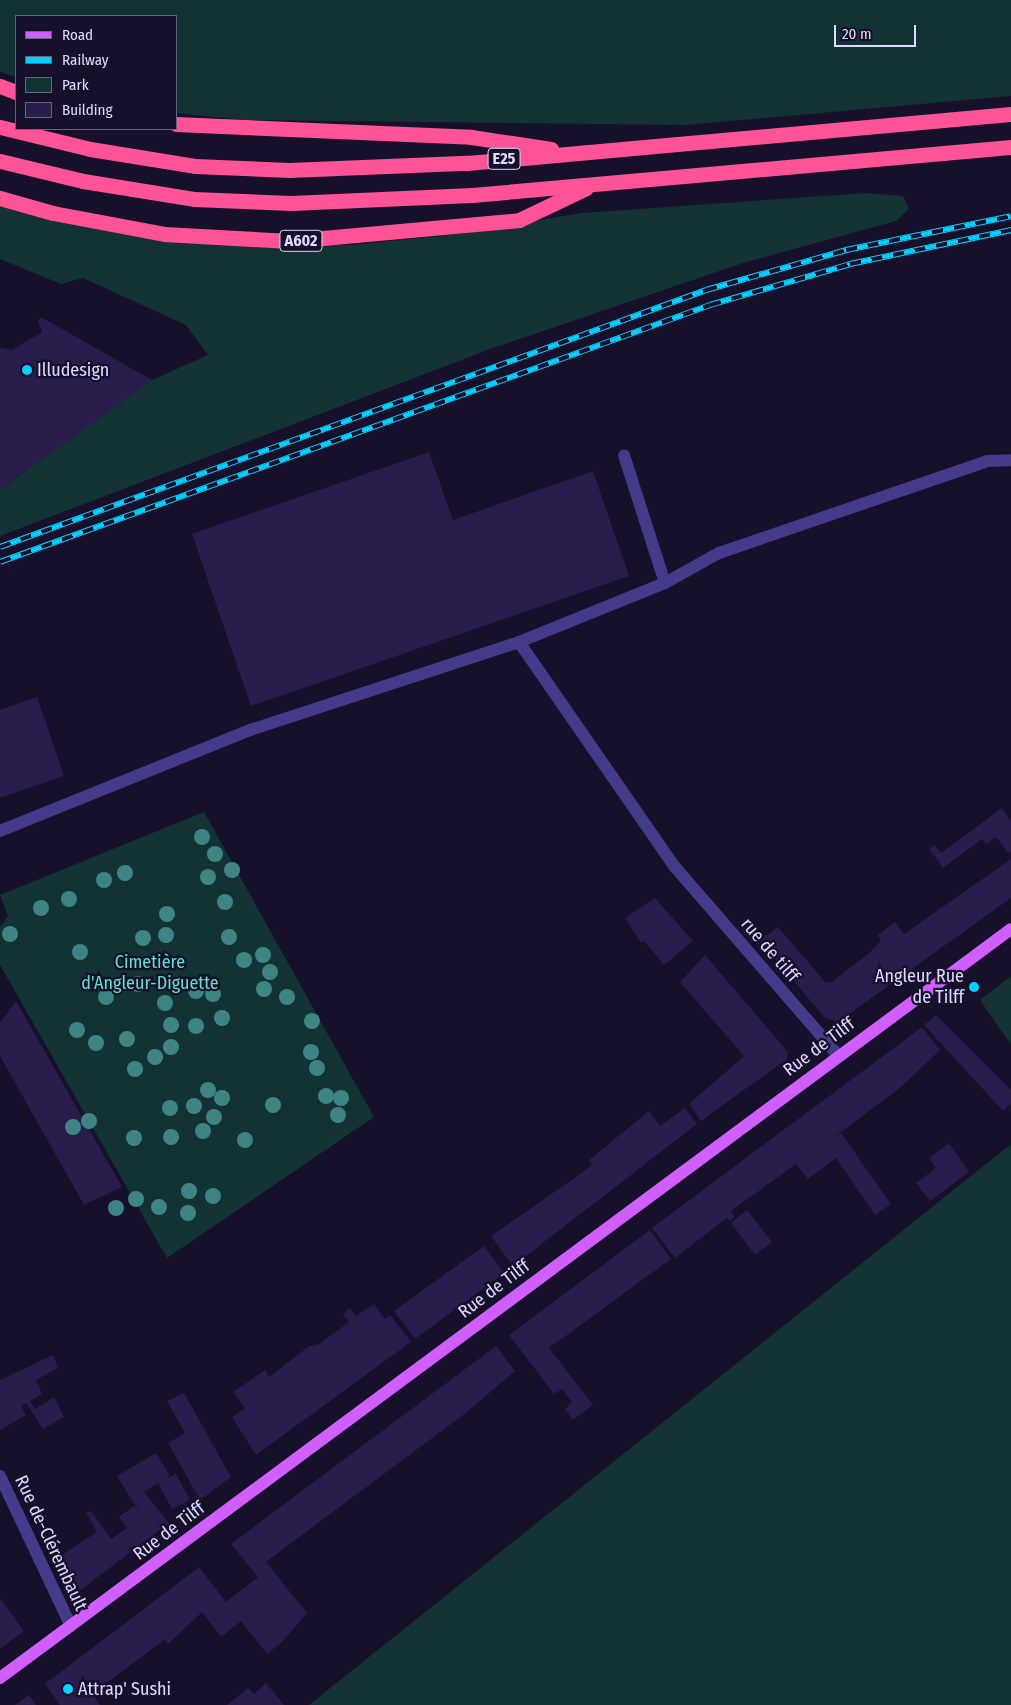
<!DOCTYPE html>
<meta charset="utf-8">
<style>
body{margin:0}
#map{position:relative;width:1011px;height:1705px;overflow:hidden;background:#16102a;font-family:"Fira Sans Condensed",sans-serif}
div>[style]{position:absolute}
[style*='--x']{left:calc(var(--x)*1px);top:calc(var(--y)*1px);width:calc(var(--w)*1px);rotate:calc(var(--a)*1deg)}
.green>*{inset:0;background:#133234}
.building>*{inset:0;background:#291b4b}
.minor>*{height:12px;margin:-6px;padding:0 6px;transform-origin:6px;border-radius:6px;background:#433a8a}
.major>*{height:12px;margin:-6px;padding:0 6px;transform-origin:6px;border-radius:6px;background:#d15fff}
.highway>*{height:15px;margin:-7.5px;padding:0 7.5px;transform-origin:7.5px;border-radius:7.5px;background:#ff5397}
.rail>*{height:5.5px;margin-top:-2.75px;transform-origin:0;background:repeating-linear-gradient(90deg,#16102a 0 11px,#04d1ff 0 22px);box-sizing:border-box;border-block:1px solid #04d1ff}
.trees>*{width:16px;height:16px;margin:-8px;border-radius:50%;background:#3f8484}
.dots>*{width:14px;height:14px;translate:-50% -50%;box-sizing:border-box;border:2px solid #16102a;border-radius:50%}
span{translate:-50% -50%;white-space:nowrap;text-align:center;line-height:1.15;-webkit-text-stroke:4.5px #16102a;paint-order:stroke}
.shield-label span{padding:1px 4px;background:#16102a;border:1px solid;border-radius:4px;-webkit-text-stroke-width:0}
.shield-label{font-size:16px;color:#e0d8ff;font-weight:700}
.poi-label{font-size:18px;color:#e0d8ff}
.left{translate:0 -50%;text-align:left}
.right{translate:-100% -50%;text-align:right}
.street-label{font-size:18px;color:#e0d8ff}
.park-label{font-size:18px;color:#60e3cd}
.legend{position:absolute;left:15px;top:15px;width:162px;height:115px;box-sizing:border-box;background:#16102a;border:1px solid #67607f;margin:0;padding:6px 9px;list-style:none;font-size:15px;color:#e0d8ff}
.legend li{display:flex;align-items:center;gap:10px;height:25px}
.legend b{width:25px;border:1px solid #67607f}
.scale{position:absolute;left:834px;top:25px;width:82px;height:22px;box-sizing:border-box;border:2px solid #e0d8ff;border-top:0;padding-left:6px;font-size:15px;line-height:18px;white-space:nowrap;color:#e0d8ff;-webkit-text-stroke:4px #16102a;paint-order:stroke}
</style>
<div id="map">
<div class="green">
<i style="clip-path:polygon(0 0,1011px 0,1011px 96px,686px 125px,244px 120px,176px 113px,176px 16px,16px 16px,16px 77px,0 72px)"></i>
<i style="clip-path:polygon(867px 193px,903px 196px,909px 209px,896px 221px,743px 263px,493px 348px,0 536px,0 489px,152px 380px,208px 355px,186px 325px,83px 278px,61px 284px,0 259px,0 205px,263px 245px,352px 245px,450px 235px,582px 213px)"></i>
<i style="clip-path:polygon(204px 812px,374px 1117px,167px 1258px,0 965px,0 927px,8px 916px,0 895px)"></i>
<i style="clip-path:polygon(1011px 976px,1011px 1045px,980px 1000px)"></i>
<i style="clip-path:polygon(1011px 1144px,1011px 1705px,309px 1705px)"></i>
</div>
<div class="building">
<i style="clip-path:polygon(41px 317px,152px 380px,0 489px,0 348px,12px 350px,42px 332px,38px 321px)"></i>
<i style="clip-path:polygon(429px 452px,453px 520px,593px 471px,629px 576px,251px 706px,192px 534px)"></i>
<i style="clip-path:polygon(37px 697px,64px 776px,0 798px,0 710px)"></i>
<i style="clip-path:polygon(1002px 808px,1011px 822px,1011px 851px,1008px 853px,996px 837px,986px 844px,982px 839px,943px 868px,929px 849px,934px 845px,941px 853px)"></i>
<i style="clip-path:polygon(1011px 859px,1011px 898px,838px 1022px,824px 1017px,760px 940px,778px 927px,826px 983px,832px 982px,869px 953px,881px 941px,878px 935px,895px 922px,904px 934px)"></i>
<i style="clip-path:polygon(655px 898px,693px 941px,664px 965px,644px 941px,641px 943px,625px 918px)"></i>
<i style="clip-path:polygon(705px 955px,788px 1052px,787px 1059px,701px 1121px,689px 1104px,744px 1056px,680px 982px)"></i>
<i style="clip-path:polygon(16px 1001px,122px 1187px,84px 1205px,0 1056px,0 1023px)"></i>
<i style="clip-path:polygon(936px 1015px,1011px 1090px,1011px 1103px,1003px 1111px,924px 1025px)"></i>
<i style="clip-path:polygon(922px 1027px,940px 1050px,901px 1087px,829px 1141px,841px 1133px,891px 1204px,875px 1215px,836px 1158px,808px 1179px,796px 1164px,731px 1211px,734px 1217px,730px 1221px,727px 1218px,675px 1258px,652px 1228px)"></i>
<i style="clip-path:polygon(685px 1108px,697px 1124px,513px 1266px,491px 1236px,576px 1177px,592px 1165px,589px 1160px,649px 1111px,660px 1126px)"></i>
<i style="clip-path:polygon(949px 1143px,969px 1172px,930px 1201px,916px 1183px,936px 1168px,929px 1158px)"></i>
<i style="clip-path:polygon(747px 1210px,772px 1242px,755px 1255px,731px 1223px)"></i>
<i style="clip-path:polygon(650px 1230px,671px 1259px,549px 1348px,593px 1405px,573px 1420px,565px 1409px,572px 1402px,562px 1389px,554px 1394px,509px 1335px)"></i>
<i style="clip-path:polygon(484px 1246px,504px 1273px,415px 1339px,394px 1311px)"></i>
<i style="clip-path:polygon(374px 1304px,385px 1319px,390px 1315px,411px 1342px,256px 1455px,232px 1417px,245px 1408px,233px 1392px,265px 1370px,269px 1377px,309px 1346px,318px 1345px,349px 1322px,343px 1314px,350px 1308px,356px 1316px)"></i>
<i style="clip-path:polygon(496px 1346px,515px 1371px,467px 1412px,266px 1562px,307px 1613px,281px 1643px,267px 1654px,241px 1621px,221px 1637px,202px 1612px,168px 1644px,164px 1640px,92px 1694px,100px 1705px,60px 1705px,45px 1684px,199px 1567px,226px 1602px,258px 1577px,231px 1544px)"></i>
<i style="clip-path:polygon(53px 1355px,58px 1368px,36px 1380px,42px 1394px,30px 1401px,35px 1409px,54px 1397px,64px 1417px,43px 1429px,26px 1403px,21px 1406px,26px 1415px,0 1430px,0 1380px)"></i>
<i style="clip-path:polygon(184px 1393px,231px 1477px,200px 1500px,168px 1443px,185px 1433px,167px 1401px)"></i>
<i style="clip-path:polygon(156px 1453px,170px 1476px,162px 1481px,176px 1474px,190px 1500px,172px 1509px,158px 1483px,144px 1492px,169px 1523px,78px 1592px,60px 1556px,97px 1532px,86px 1512px,91px 1511px,111px 1539px,127px 1528px,119px 1517px,134px 1506px,139px 1512px,117px 1476px)"></i>
<i style="clip-path:polygon(0 1598px,24px 1631px,0 1649px)"></i>
<i style="clip-path:polygon(266px 1683px,284px 1705px,227px 1705px,248px 1688px,254px 1694px)"></i>
<i style="clip-path:polygon(29px 1695px,36px 1705px,15px 1705px)"></i>
</div>
<div class="minor">
<i style="--x:665;--y:583;--w:62;--a:-29.1"></i>
<i style="--x:719;--y:553;--w:284;--a:-18.9"></i>
<i style="--x:988;--y:461;--w:23;--a:-2"></i>
<i style="--x:519;--y:642;--w:274;--a:55.3"></i>
<i style="--x:675;--y:867;--w:249;--a:49.1"></i>
<i style="--x:0;--y:831;--w:270;--a:-22"></i>
<i style="--x:250;--y:730;--w:283;--a:-18.1"></i>
<i style="--x:519;--y:642;--w:157;--a:-22"></i>
<i style="--x:665;--y:583;--w:134;--a:-107.8"></i>
<i style="--x:0;--y:1476;--w:166;--a:64.7"></i>
</div>
<div class="major">
<i style="--x:0;--y:1678;--w:1258;--a:-36.53"></i>
</div>
<div class="highway">
<i style="--x:0;--y:86;--w:17;--a:21"></i>
<i style="--x:176;--y:124;--w:295;--a:2.5"></i>
<i style="--x:471;--y:137;--w:81;--a:8.5"></i>
<i style="--x:0;--y:127;--w:93;--a:13.7"></i>
<i style="--x:90;--y:149;--w:106;--a:9.2"></i>
<i style="--x:195;--y:166;--w:94;--a:2.4"></i>
<i style="--x:289;--y:170;--w:178;--a:-2.3"></i>
<i style="--x:467;--y:163;--w:546;--a:-5.15"></i>
<i style="--x:0;--y:161;--w:85;--a:13.5"></i>
<i style="--x:83;--y:181;--w:112;--a:9.2"></i>
<i style="--x:194;--y:199;--w:97;--a:2.4"></i>
<i style="--x:291;--y:203;--w:181;--a:-2.5"></i>
<i style="--x:472;--y:195;--w:541;--a:-5.09"></i>
<i style="--x:0;--y:198;--w:55;--a:15.8"></i>
<i style="--x:53;--y:213;--w:113;--a:10.7"></i>
<i style="--x:164;--y:234;--w:126;--a:3.2"></i>
<i style="--x:290;--y:241;--w:230;--a:-5.2"></i>
<i style="--x:519;--y:220;--w:74;--a:-25.5"></i>
</div>
<div class="rail">
<i style="--x:0;--y:547;--w:751;--a:-20"></i>
<i style="--x:706;--y:290;--w:146;--a:-15.9"></i>
<i style="--x:846;--y:250;--w:168;--a:-11.6"></i>
<i style="--x:0;--y:562;--w:755;--a:-19.9"></i>
<i style="--x:710;--y:305;--w:146;--a:-16.3"></i>
<i style="--x:850;--y:264;--w:165;--a:-11.9"></i>
</div>
<div class="trees">
<i style="left:202px;top:837px"></i>
<i style="left:215px;top:854px"></i>
<i style="left:232px;top:870px"></i>
<i style="left:125px;top:873px"></i>
<i style="left:208px;top:877px"></i>
<i style="left:104px;top:880px"></i>
<i style="left:69px;top:899px"></i>
<i style="left:225px;top:902px"></i>
<i style="left:41px;top:908px"></i>
<i style="left:167px;top:914px"></i>
<i style="left:10px;top:934px"></i>
<i style="left:166px;top:935px"></i>
<i style="left:229px;top:937px"></i>
<i style="left:143px;top:938px"></i>
<i style="left:80px;top:952px"></i>
<i style="left:263px;top:955px"></i>
<i style="left:244px;top:960px"></i>
<i style="left:270px;top:972px"></i>
<i style="left:138px;top:984px"></i>
<i style="left:264px;top:989px"></i>
<i style="left:196px;top:991px"></i>
<i style="left:213px;top:994px"></i>
<i style="left:106px;top:997px"></i>
<i style="left:287px;top:997px"></i>
<i style="left:165px;top:1003px"></i>
<i style="left:222px;top:1018px"></i>
<i style="left:312px;top:1021px"></i>
<i style="left:171px;top:1025px"></i>
<i style="left:196px;top:1026px"></i>
<i style="left:77px;top:1030px"></i>
<i style="left:127px;top:1039px"></i>
<i style="left:96px;top:1043px"></i>
<i style="left:171px;top:1047px"></i>
<i style="left:311px;top:1052px"></i>
<i style="left:155px;top:1057px"></i>
<i style="left:317px;top:1068px"></i>
<i style="left:135px;top:1069px"></i>
<i style="left:208px;top:1090px"></i>
<i style="left:326px;top:1096px"></i>
<i style="left:222px;top:1098px"></i>
<i style="left:341px;top:1098px"></i>
<i style="left:273px;top:1105px"></i>
<i style="left:194px;top:1106px"></i>
<i style="left:170px;top:1108px"></i>
<i style="left:338px;top:1115px"></i>
<i style="left:214px;top:1117px"></i>
<i style="left:89px;top:1121px"></i>
<i style="left:73px;top:1127px"></i>
<i style="left:203px;top:1131px"></i>
<i style="left:171px;top:1137px"></i>
<i style="left:134px;top:1138px"></i>
<i style="left:245px;top:1140px"></i>
<i style="left:189px;top:1191px"></i>
<i style="left:213px;top:1196px"></i>
<i style="left:136px;top:1199px"></i>
<i style="left:159px;top:1207px"></i>
<i style="left:116px;top:1208px"></i>
<i style="left:188px;top:1213px"></i>
</div>
<div class="dots">
<i style="left:27px;top:370px;background:#04d1ff"></i>
<i style="left:974px;top:987px;background:#04d1ff"></i>
<i style="left:68px;top:1689px;background:#04d1ff"></i>
</div>
<div class="shield-label">
<span style="left:504px;top:159px">E25</span>
<span style="left:301px;top:241px">A602</span>
</div>
<div class="poi-label">
<span class="left" style="left:37px;top:370px">Illudesign</span>
<span class="right" style="left:964px;top:987px">Angleur Rue<br>de Tilff</span>
<span class="left" style="left:78px;top:1689px">Attrap' Sushi</span>
</div>
<div class="street-label">
<span style="left:770px;top:950px;rotate:49deg">rue de tilff</span>
<span style="left:819px;top:1047px;rotate:-37deg">Rue de Tilff</span>
<span style="left:494px;top:1289px;rotate:-37deg">Rue de Tilff</span>
<span style="left:169px;top:1531px;rotate:-37deg">Rue de Tilff</span>
<span style="left:51px;top:1543px;rotate:65deg">Rue de-Clérembault</span>
</div>
<div class="park-label">
<span style="left:150px;top:973px">Cimetière<br>d'Angleur-Diguette</span>
</div>
<ul class="legend">
<li><b style="height:6px;background:#d15fff"></b>Road</li>
<li><b style="height:6px;background:#04d1ff"></b>Railway</li>
<li><b style="height:14px;background:#133234"></b>Park</li>
<li><b style="height:14px;background:#291b4b"></b>Building</li>
</ul>
<div class="scale">20 m</div>
</div>
